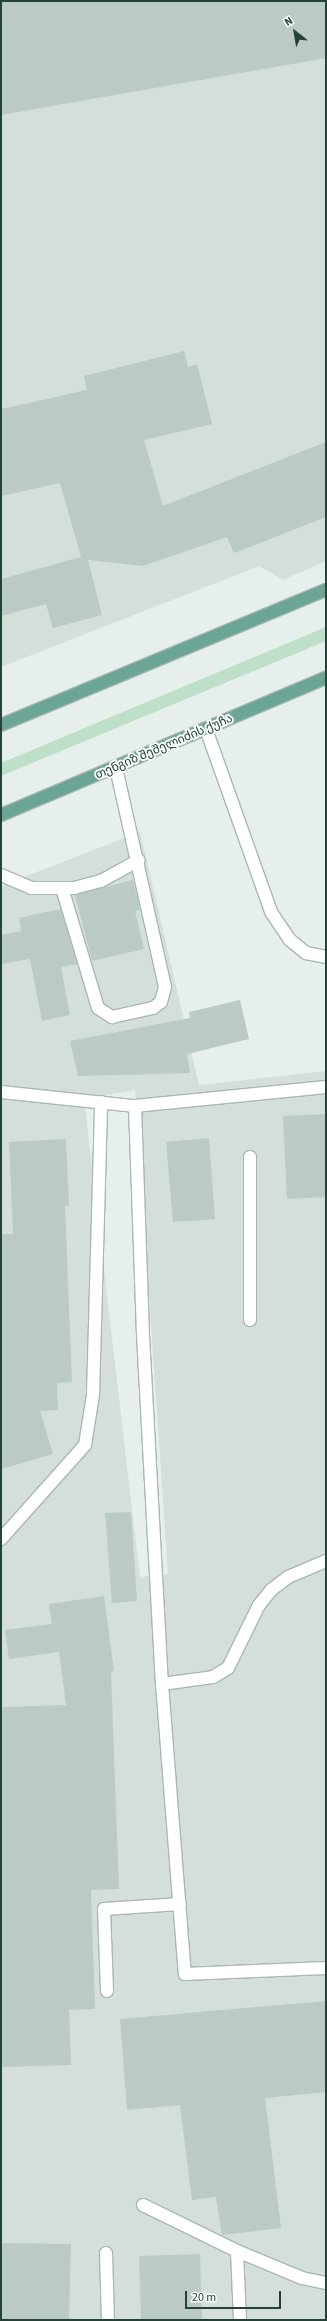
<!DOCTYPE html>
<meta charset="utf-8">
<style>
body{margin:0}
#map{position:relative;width:327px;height:2321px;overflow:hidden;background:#e6efeb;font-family:"Source Sans 3","Noto Sans Georgian",sans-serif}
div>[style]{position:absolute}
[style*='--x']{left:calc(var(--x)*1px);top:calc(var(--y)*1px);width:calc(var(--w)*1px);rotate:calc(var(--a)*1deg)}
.built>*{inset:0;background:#d4dfda}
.green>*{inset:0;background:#bfe0c8}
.building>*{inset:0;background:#bbcac4}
.roads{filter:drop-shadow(1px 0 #a8b8b2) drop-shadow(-1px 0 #a8b8b2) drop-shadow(0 1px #a8b8b2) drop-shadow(0 -1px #a8b8b2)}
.lane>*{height:12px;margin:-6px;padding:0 6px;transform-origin:6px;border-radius:6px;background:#fff}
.primary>*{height:12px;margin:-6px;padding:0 6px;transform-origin:6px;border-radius:6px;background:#6aa596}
span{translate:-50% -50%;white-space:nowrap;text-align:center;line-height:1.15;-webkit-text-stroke:4px #f7fbf9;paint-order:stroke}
.street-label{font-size:12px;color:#24423a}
.frame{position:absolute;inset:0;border:2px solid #24423a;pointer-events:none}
.north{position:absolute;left:275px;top:12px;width:40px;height:40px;-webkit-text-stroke:3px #f7fbf9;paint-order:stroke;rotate:329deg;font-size:11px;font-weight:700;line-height:16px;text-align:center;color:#24423a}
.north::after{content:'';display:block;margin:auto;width:14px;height:18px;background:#24423a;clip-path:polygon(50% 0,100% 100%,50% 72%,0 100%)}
.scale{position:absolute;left:185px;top:2291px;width:96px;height:18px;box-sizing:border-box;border:2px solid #24423a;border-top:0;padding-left:5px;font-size:12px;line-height:14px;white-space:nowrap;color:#24423a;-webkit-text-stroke:3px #f7fbf9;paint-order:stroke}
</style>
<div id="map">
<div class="built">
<i style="clip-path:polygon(1px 1px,326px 1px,326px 561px,283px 580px,259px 566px,1px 667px)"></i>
<i style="clip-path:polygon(evenodd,140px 832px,199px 1085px,326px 1071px,326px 2320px,1px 2320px,1px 886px,140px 832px,135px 1090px,168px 1574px,140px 1577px,84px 1099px,135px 1090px)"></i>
</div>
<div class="green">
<i style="clip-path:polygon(326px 627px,326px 641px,1px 776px,1px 763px)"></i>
</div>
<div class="building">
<i style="clip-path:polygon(1px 1px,326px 1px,326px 58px,1px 115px)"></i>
<i style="clip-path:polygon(184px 351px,188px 367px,197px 364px,212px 424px,144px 440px,163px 506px,326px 442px,326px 517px,234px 553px,227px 537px,143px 566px,88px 560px,102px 615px,53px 628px,46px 604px,1px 616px,1px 579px,81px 557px,60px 483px,1px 496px,1px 409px,87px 390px,84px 376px)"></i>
<i style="clip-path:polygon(133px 880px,140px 910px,135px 911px,144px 949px,92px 961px,75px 895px)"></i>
<i style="clip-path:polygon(61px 909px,77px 964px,61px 967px,70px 1015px,42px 1021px,30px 959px,1px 964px,1px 935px,21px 931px,19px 918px)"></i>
<i style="clip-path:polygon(240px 1000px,249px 1039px,187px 1054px,190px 1073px,78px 1076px,70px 1041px,190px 1018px,189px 1012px)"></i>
<i style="clip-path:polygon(326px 1114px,326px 1197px,287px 1199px,283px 1116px)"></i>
<i style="clip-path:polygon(209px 1138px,215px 1219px,173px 1222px,166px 1142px)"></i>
<i style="clip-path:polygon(66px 1139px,69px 1206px,65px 1206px,72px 1382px,57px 1383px,58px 1410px,40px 1411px,53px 1454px,1px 1469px,1px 1234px,13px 1234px,9px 1142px)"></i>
<i style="clip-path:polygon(131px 1512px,137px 1601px,112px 1603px,105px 1513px)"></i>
<i style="clip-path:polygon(104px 1596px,114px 1671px,111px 1672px,119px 1889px,91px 1890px,95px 2009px,69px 2010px,71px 2065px,1px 2067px,1px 1707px,66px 1705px,59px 1652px,9px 1659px,5px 1630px,52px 1624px,49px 1604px)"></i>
<i style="clip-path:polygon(326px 2001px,326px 2092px,265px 2098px,281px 2228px,222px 2235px,216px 2197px,192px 2200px,180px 2105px,127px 2110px,120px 2019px)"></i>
<i style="clip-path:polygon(1px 2243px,71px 2244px,69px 2320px,1px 2320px)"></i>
<i style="clip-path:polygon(200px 2254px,202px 2320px,141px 2320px,139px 2256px)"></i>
</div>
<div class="roads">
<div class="lane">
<i style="--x:206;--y:729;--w:194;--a:70.4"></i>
<i style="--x:271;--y:912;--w:34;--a:56"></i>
<i style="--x:290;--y:940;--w:21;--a:39"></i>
<i style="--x:306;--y:953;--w:20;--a:11"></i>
<i style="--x:1;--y:875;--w:33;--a:23"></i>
<i style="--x:31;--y:888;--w:43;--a:0"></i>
<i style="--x:74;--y:888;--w:28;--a:-15"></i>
<i style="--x:101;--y:881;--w:43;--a:-28.9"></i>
<i style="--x:62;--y:888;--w:125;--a:73.3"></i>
<i style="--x:98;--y:1008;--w:17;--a:33"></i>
<i style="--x:112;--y:1017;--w:42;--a:-12.4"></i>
<i style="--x:153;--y:1008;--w:10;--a:-37"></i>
<i style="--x:161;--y:1002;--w:16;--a:-75"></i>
<i style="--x:165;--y:987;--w:225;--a:-102.6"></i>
<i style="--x:1;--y:1092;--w:135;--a:6"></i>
<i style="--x:135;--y:1106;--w:192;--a:-5.7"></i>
<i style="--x:135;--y:1106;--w:229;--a:88"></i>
<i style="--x:143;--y:1335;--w:350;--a:86.9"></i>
<i style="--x:162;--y:1684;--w:291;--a:85.5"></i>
<i style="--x:185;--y:1974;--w:141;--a:-2.4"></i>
<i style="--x:250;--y:1157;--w:163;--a:90"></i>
<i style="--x:1;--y:1539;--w:126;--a:-48.2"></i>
<i style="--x:85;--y:1445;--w:51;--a:-80.9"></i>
<i style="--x:93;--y:1395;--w:293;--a:-88.4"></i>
<i style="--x:162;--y:1684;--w:51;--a:-7.8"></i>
<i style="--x:213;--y:1677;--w:17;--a:-31"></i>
<i style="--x:228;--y:1668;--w:70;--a:-63.8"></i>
<i style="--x:259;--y:1605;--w:19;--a:-51"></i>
<i style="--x:271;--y:1590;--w:21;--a:-37"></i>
<i style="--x:288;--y:1577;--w:41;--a:-22.8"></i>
<i style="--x:107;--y:1991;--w:82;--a:-92.1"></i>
<i style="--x:104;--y:1909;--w:76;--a:-3.8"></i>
<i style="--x:143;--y:2205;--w:105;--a:26.1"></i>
<i style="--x:237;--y:2251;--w:70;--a:22.6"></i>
<i style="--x:302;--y:2278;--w:25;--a:12"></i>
<i style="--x:237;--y:2251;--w:69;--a:87.5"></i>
<i style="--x:106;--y:2253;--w:67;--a:88.3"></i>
</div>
<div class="primary">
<i style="--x:1;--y:725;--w:352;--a:-22.6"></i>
<i style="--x:1;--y:815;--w:353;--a:-22.9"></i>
</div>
</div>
<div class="street-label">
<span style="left:164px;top:747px;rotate:-23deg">თენგიზ შეშელიძის ქუჩა</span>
</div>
<div class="frame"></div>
<div class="north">N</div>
<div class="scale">20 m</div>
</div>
